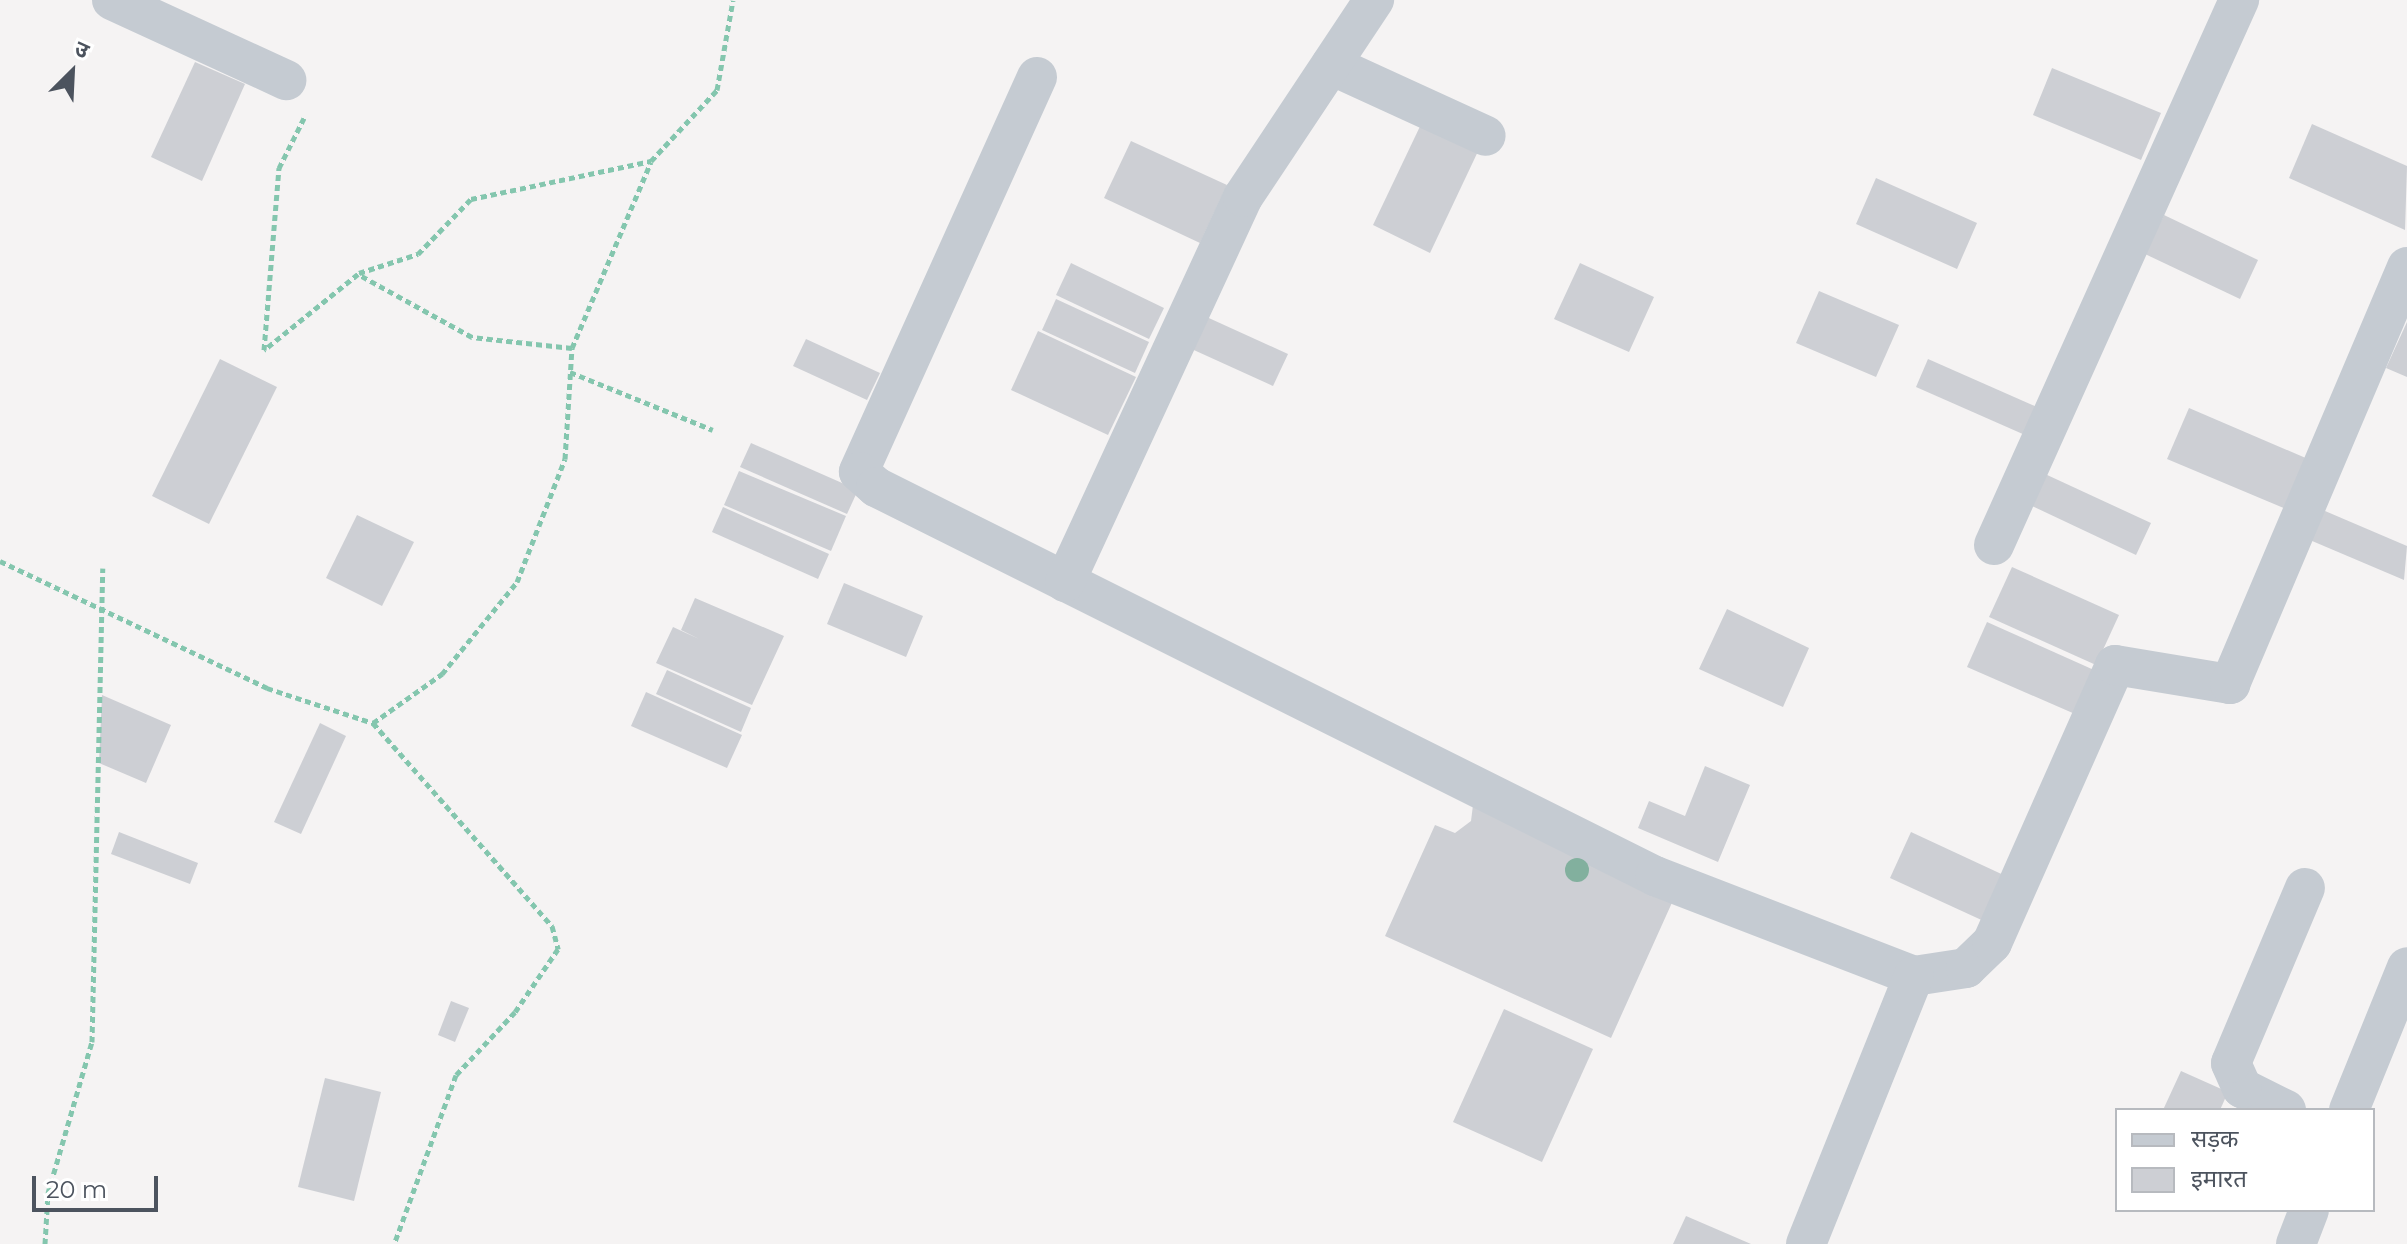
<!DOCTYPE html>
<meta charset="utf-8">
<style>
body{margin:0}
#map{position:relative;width:2407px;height:1244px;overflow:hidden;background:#f5f3f3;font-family:Montserrat,"Noto Sans Devanagari",sans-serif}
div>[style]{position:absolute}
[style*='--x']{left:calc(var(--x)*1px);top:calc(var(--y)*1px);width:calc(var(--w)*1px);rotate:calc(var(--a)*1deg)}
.building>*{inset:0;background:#cdcfd4}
.path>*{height:5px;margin-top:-2.5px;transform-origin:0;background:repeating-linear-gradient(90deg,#84c6ae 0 6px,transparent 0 10px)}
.street>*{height:40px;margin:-20px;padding:0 20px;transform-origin:20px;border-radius:20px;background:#c5cbd2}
.trees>*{width:24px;height:24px;margin:-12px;border-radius:50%;background:#82b09e}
span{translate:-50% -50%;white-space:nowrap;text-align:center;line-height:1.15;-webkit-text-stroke:7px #fff;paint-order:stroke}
.legend{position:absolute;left:2115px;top:1108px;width:260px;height:104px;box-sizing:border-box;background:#fff;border:2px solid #b7babf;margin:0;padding:10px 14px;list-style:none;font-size:24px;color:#4c535e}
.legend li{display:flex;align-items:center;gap:16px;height:40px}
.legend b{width:40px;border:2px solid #b7babf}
.north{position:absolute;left:32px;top:32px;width:80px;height:80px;-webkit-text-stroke:6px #fff;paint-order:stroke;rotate:24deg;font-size:22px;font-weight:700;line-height:32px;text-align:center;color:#4c535e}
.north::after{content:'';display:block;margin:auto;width:28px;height:36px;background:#4c535e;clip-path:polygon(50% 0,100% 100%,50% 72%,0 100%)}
.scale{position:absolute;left:32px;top:1176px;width:126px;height:36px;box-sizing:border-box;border:4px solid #4c535e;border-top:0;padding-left:10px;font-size:24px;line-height:28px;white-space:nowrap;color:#4c535e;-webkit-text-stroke:6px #fff;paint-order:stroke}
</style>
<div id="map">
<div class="building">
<i style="clip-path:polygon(195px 62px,245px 84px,202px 181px,151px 157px)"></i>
<i style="clip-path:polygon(2052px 68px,2161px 113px,2141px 160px,2033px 115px)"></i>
<i style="clip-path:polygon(1424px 118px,1481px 145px,1430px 253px,1373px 225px)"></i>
<i style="clip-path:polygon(2312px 124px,2407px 166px,2405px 230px,2289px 178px)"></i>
<i style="clip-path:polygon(1131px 141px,1227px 185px,1200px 243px,1104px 198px)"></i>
<i style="clip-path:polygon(1876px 178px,1977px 223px,1957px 269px,1856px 224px)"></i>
<i style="clip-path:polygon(2164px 215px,2258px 260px,2240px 299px,2145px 254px)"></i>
<i style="clip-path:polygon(1071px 263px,1164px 308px,1149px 339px,1056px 295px)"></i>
<i style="clip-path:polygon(1580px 263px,1654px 297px,1629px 352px,1554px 319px)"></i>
<i style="clip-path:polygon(1819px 291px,1899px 325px,1876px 377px,1796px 343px)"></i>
<i style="clip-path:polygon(1056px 299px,1149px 342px,1135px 373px,1042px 330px)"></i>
<i style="clip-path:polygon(1200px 314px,1288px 354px,1273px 386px,1185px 346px)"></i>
<i style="clip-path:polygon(2407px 322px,2407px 377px,2386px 368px)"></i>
<i style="clip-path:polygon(1038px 331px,1136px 377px,1108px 435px,1011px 390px)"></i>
<i style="clip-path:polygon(806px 339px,880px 373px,867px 400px,793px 366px)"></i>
<i style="clip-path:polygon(220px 359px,277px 387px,209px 524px,152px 496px)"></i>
<i style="clip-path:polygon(1928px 359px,2037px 407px,2025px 435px,1916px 387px)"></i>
<i style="clip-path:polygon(2189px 408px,2308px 459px,2286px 509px,2167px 459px)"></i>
<i style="clip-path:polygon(751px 443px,858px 490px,847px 514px,740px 467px)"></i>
<i style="clip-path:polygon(739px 471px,846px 516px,831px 551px,724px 505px)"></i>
<i style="clip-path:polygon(2045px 474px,2151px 523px,2136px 555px,2030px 505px)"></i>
<i style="clip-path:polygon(2311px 505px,2407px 546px,2404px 580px,2298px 535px)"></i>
<i style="clip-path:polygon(723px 507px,829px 554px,818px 579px,712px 532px)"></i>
<i style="clip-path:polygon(357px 515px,414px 542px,382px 606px,326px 578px)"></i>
<i style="clip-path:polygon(2012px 567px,2119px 615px,2096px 665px,1989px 617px)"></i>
<i style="clip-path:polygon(844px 583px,923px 616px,906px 657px,827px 624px)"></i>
<i style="clip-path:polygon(695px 598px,784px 636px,752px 705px,656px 663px,673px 627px,699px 639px,681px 630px)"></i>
<i style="clip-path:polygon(1727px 609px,1809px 648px,1783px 707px,1699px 669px)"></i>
<i style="clip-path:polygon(1987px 622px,2094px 670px,2075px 714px,1967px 667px)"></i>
<i style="clip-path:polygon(667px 670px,751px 708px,741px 732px,656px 694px)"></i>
<i style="clip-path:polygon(646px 692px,742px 735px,727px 768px,631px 726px)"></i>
<i style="clip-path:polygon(102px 695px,171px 725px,146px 783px,99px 763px)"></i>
<i style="clip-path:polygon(320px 723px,346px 736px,301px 834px,274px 822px)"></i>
<i style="clip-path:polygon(1705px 766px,1750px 785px,1718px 862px,1638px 828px,1649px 801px,1685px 816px)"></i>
<i style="clip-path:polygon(1473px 805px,1675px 896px,1611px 1038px,1385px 936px,1435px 825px,1455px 833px,1471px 821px)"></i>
<i style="clip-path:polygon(119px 832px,198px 863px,190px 884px,111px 854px)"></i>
<i style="clip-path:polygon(1911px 832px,2010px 878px,1988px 923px,1890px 878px)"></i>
<i style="clip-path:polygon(451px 1001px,469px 1008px,455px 1042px,438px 1035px)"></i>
<i style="clip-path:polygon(1504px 1009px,1593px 1049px,1542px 1162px,1453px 1122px)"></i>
<i style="clip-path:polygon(2181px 1071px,2228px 1092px,2220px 1110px,2163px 1110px)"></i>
<i style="clip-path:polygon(325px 1078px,381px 1092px,354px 1201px,298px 1187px)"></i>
<i style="clip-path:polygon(1686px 1216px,1751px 1244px,1673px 1244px)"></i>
</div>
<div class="path">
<i style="--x:359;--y:273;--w:62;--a:-17.9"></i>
<i style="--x:418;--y:254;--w:76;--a:-46.1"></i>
<i style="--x:471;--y:199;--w:184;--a:-11.9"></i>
<i style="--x:651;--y:161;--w:97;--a:-47.1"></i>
<i style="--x:717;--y:90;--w:91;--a:-79.9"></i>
<i style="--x:572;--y:348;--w:202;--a:-67"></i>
<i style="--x:570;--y:372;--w:154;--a:22.1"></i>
<i style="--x:0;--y:561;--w:296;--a:25.4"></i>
<i style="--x:267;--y:688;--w:112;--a:18.3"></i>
<i style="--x:373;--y:723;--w:85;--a:-35.4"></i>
<i style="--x:442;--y:674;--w:119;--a:-50.8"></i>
<i style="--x:517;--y:582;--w:132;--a:-68.7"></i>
<i style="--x:565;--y:459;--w:111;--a:-86.4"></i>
<i style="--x:572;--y:348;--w:101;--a:-173.7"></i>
<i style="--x:472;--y:337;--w:130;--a:-151.1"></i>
<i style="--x:358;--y:274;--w:121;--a:141"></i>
<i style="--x:264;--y:350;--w:183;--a:-85.3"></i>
<i style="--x:279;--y:168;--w:56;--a:-63.4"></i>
<i style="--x:373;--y:723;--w:271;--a:48.6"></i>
<i style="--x:552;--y:926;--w:24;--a:75"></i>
<i style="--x:558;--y:949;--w:76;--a:124.3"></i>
<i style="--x:515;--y:1012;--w:86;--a:133.1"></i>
<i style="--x:456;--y:1075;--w:180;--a:110.1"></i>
<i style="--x:45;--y:1244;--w:51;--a:-86.6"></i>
<i style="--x:48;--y:1193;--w:157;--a:-73.8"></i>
<i style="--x:92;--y:1042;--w:474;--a:-88.7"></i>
</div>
<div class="street">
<i style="--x:112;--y:0;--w:192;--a:24.7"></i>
<i style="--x:1331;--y:65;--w:170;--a:24.6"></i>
<i style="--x:1037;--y:77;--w:433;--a:114.3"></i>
<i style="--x:859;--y:472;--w:23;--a:41"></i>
<i style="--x:876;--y:487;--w:871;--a:26.54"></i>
<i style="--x:1655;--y:876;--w:278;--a:21.1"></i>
<i style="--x:1914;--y:976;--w:53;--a:-8.7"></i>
<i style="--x:1966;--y:968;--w:36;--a:-44"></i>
<i style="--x:1992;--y:943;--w:304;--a:-66.1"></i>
<i style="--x:2115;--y:665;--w:117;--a:9.4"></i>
<i style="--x:2230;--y:684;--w:453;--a:-67"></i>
<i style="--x:1994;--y:545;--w:598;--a:-65.79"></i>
<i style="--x:1065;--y:582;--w:424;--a:-65.2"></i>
<i style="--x:1243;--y:197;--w:237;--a:-56.4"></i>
<i style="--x:2286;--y:1110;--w:49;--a:-153.4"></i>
<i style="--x:2242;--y:1088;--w:27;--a:-114"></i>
<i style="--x:2231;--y:1063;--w:190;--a:-67.1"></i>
<i style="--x:2349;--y:1110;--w:154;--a:-67.9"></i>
<i style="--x:1806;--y:1244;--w:289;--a:-68.1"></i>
<i style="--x:2296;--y:1244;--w:36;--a:-69"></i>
</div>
<div class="trees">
<i style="left:1577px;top:870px"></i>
</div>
<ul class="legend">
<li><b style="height:10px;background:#c5cbd2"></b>सड़क</li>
<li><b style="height:22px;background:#cdcfd4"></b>इमारत</li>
</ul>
<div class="north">उ</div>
<div class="scale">20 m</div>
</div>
